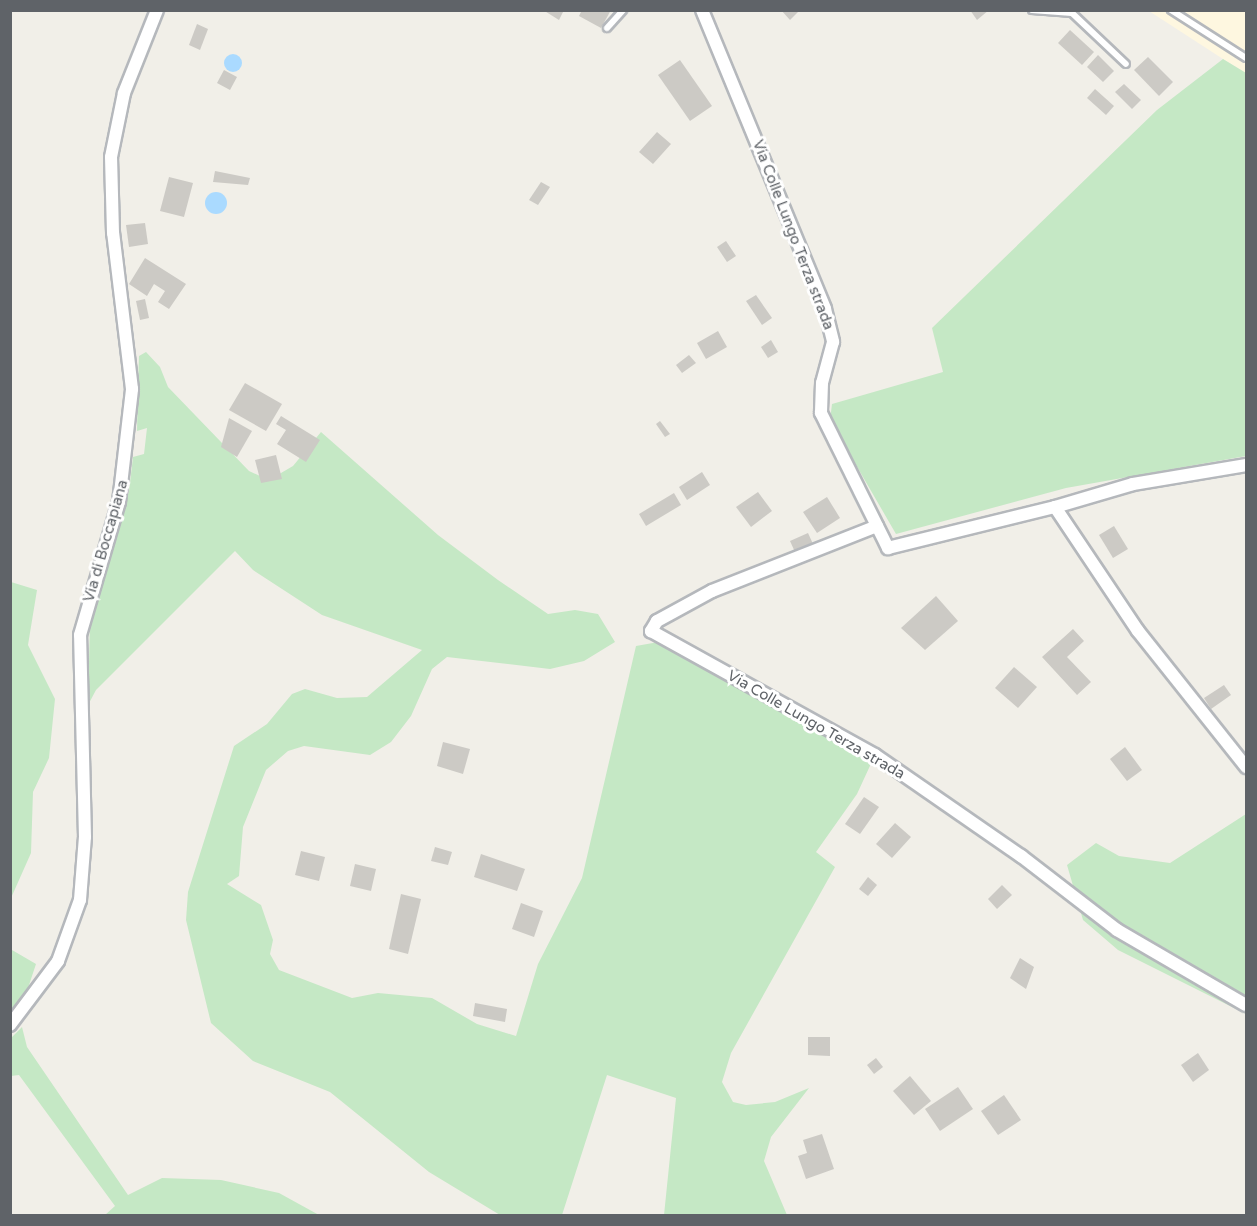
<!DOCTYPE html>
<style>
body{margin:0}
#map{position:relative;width:1257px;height:1226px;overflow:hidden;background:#f1efe8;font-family:"Varela Round",sans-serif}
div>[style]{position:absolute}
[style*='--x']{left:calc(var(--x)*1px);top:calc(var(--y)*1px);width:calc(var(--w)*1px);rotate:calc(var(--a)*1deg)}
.commercial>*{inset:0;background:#fef7e0}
.green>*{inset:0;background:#c5e8c5}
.water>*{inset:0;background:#aadaff}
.round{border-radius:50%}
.building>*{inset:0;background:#cccac5}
.roads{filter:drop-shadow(2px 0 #b5b8bc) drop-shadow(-2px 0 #b5b8bc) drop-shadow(0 2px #b5b8bc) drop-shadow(0 -2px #b5b8bc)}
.lane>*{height:6px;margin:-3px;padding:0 3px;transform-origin:3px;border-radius:3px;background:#fff}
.street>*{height:12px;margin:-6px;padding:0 6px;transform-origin:6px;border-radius:6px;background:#fff}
span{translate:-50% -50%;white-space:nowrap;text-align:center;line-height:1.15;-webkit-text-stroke:6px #fff;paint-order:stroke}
.street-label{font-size:15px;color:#5f6368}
.frame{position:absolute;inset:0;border:12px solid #5f6368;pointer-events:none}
</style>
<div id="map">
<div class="commercial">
<i style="clip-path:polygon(1149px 11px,1246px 11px,1246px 73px,1223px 59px)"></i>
</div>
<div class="green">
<i style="clip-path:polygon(1223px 59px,1246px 73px,1246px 456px,1066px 488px,896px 534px,830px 420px,832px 404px,943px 372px,932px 328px,1157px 110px)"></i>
<i style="clip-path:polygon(146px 352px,160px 367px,168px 387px,249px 471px,269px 480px,293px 466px,321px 432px,438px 535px,498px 580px,548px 614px,575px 610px,598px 614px,615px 642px,584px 661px,550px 669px,447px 657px,432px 669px,411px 716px,391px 742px,370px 755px,304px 746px,288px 751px,266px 770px,243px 827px,239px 876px,227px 884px,261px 905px,273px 940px,270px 954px,279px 970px,352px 998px,378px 993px,432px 998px,477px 1024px,516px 1036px,538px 964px,582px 878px,636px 646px,664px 641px,875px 755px,857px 794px,816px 852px,835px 867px,731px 1053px,722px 1082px,733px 1102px,746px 1105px,775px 1102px,809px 1088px,771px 1137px,764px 1161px,787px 1215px,664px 1215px,676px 1098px,607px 1075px,562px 1215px,500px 1215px,429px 1172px,330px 1092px,253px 1061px,211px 1023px,186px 920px,188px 892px,234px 746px,267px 724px,292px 694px,305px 689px,337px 698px,367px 697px,422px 650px,322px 615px,253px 570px,235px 551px,96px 690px,88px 705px,90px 620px,129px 491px,133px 457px,144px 454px,147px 428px,137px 431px,138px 385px,139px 356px)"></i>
<i style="clip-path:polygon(11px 582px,37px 590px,28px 645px,55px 699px,49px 758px,33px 792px,31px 853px,11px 898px)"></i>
<i style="clip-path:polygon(1246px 814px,1246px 1014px,1118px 950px,1083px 920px,1067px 865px,1096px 843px,1119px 856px,1170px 863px)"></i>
<i style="clip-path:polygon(10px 929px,12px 950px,36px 964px,21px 1009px,11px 1013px)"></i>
<i style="clip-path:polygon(22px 1027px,27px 1047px,128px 1195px,162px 1178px,221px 1180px,279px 1193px,319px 1215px,105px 1215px,115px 1206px,19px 1075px,11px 1076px,11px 1038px)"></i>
</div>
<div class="water">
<i class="round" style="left:224px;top:54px;width:18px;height:18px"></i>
<i class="round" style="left:205px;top:192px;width:22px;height:22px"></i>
</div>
<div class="building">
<i style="clip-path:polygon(543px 10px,564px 10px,559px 20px)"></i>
<i style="clip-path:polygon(582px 10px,611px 10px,601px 28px,579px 16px)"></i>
<i style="clip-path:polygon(781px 10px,800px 10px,790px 20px)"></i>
<i style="clip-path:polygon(970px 10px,989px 10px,977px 20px)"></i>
<i style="clip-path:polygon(197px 24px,208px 29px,200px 50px,189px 45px)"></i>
<i style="clip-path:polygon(1070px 30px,1094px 52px,1082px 65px,1058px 43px)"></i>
<i style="clip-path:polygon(1098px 55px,1114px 71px,1103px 82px,1087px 67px)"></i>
<i style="clip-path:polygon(1148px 57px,1173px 82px,1159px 96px,1134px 70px)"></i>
<i style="clip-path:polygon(680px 60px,712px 106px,690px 121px,658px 75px)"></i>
<i style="clip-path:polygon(224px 70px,237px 77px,230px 90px,217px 83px)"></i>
<i style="clip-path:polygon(1124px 84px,1141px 100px,1132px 109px,1115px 92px)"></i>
<i style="clip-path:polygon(1095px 89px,1114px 106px,1106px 115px,1087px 98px)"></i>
<i style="clip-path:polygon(657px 132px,671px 144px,653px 164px,639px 152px)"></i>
<i style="clip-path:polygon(215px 171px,250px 178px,248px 185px,213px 182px)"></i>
<i style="clip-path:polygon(169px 177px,193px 183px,184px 217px,160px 211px)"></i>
<i style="clip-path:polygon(541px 182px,550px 187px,538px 205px,529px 200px)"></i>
<i style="clip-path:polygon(145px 223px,148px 244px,129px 247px,126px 225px)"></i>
<i style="clip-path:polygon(726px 241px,736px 256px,727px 262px,717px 247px)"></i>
<i style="clip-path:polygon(145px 258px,186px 284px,169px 309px,158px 302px,165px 291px,154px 284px,147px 296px,129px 284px)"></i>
<i style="clip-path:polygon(756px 295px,772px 318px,762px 325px,746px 301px)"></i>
<i style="clip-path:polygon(145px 299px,149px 318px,140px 320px,136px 301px)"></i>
<i style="clip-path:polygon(718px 331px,727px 347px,706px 359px,697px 343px)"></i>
<i style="clip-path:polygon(771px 340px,778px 352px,768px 358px,761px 347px)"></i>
<i style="clip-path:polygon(689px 355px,696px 363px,682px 373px,676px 365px)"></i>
<i style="clip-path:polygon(245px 383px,282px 404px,266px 431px,229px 410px)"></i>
<i style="clip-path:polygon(281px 416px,320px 440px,306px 462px,277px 444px,286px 430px,276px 424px)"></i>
<i style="clip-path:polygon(229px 418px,252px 431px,237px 457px,221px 447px)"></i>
<i style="clip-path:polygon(660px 421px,670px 434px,665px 437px,656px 424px)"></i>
<i style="clip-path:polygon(276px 455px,282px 479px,261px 483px,255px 460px)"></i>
<i style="clip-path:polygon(702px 472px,710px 485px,687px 500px,679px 487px)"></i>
<i style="clip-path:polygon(758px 492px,772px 511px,751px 527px,736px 507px)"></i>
<i style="clip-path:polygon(674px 493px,681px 505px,646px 526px,639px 514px)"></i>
<i style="clip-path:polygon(827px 497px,840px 518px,817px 533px,803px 512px)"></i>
<i style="clip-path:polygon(1114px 526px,1128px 549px,1113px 558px,1099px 535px)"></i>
<i style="clip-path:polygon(808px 533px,813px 544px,795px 552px,790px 541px)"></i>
<i style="clip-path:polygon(936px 596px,958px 621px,925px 650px,901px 628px)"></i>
<i style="clip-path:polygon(1073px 629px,1084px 641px,1067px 657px,1091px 682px,1077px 695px,1042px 657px)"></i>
<i style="clip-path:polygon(1014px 667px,1037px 687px,1018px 708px,995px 688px)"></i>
<i style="clip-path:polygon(1224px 685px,1231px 695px,1211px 709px,1204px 698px)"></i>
<i style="clip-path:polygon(443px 742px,470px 749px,463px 774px,437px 766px)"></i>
<i style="clip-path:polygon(1125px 747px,1142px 770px,1127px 781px,1110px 759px)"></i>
<i style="clip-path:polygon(864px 797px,879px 807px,860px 834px,845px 824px)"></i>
<i style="clip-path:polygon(895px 823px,911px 837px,892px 858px,876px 844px)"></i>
<i style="clip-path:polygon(435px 847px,452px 852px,448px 865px,431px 861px)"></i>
<i style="clip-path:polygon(301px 851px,325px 857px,319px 881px,295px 875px)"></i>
<i style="clip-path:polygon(481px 854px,525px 869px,517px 891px,474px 877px)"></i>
<i style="clip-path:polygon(355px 864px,376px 869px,371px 891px,350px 886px)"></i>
<i style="clip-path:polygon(868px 877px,877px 885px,868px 896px,859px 889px)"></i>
<i style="clip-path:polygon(1002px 885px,1012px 895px,997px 909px,988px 899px)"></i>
<i style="clip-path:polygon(401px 894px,421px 899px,408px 954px,389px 949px)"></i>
<i style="clip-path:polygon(521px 903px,543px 911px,534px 937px,512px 929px)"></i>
<i style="clip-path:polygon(1020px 958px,1034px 967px,1026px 989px,1010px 978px)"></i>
<i style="clip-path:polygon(475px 1003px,507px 1009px,505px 1022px,473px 1016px)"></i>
<i style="clip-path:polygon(808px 1037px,830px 1037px,830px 1056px,808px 1055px)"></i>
<i style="clip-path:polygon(1198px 1053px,1209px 1070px,1193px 1082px,1181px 1065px)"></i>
<i style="clip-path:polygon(876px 1058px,883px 1067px,874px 1074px,867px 1065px)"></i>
<i style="clip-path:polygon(910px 1076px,931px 1101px,914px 1115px,893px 1091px)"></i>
<i style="clip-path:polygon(958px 1087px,973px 1109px,940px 1131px,925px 1109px)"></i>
<i style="clip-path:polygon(1004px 1095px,1021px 1120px,998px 1135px,981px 1111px)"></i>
<i style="clip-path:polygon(822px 1134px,834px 1169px,806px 1179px,798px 1156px,807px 1153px,803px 1140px)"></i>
</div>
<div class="roads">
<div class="lane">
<i style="--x:1032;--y:10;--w:40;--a:4.3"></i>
<i style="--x:1072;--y:13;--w:74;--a:43.4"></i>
<i style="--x:1171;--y:10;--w:89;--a:32.6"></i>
<i style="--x:607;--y:28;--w:24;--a:-48"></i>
</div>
<div class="street">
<i style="--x:702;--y:10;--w:323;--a:67.6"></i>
<i style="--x:825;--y:309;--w:34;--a:76"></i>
<i style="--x:833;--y:342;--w:42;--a:105"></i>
<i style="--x:822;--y:383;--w:30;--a:92"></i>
<i style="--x:821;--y:413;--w:151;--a:63.6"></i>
<i style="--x:888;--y:548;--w:172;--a:-13.8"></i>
<i style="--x:1055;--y:507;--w:149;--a:56.2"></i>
<i style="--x:1138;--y:631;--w:174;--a:51.5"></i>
<i style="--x:1055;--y:507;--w:81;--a:-16.4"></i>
<i style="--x:1133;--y:484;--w:115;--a:-9.5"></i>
<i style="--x:877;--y:526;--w:177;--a:158.5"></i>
<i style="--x:712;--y:591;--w:63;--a:151.4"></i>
<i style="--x:657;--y:621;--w:12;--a:121"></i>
<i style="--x:651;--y:631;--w:256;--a:29"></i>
<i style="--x:875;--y:755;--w:178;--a:34.7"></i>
<i style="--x:1021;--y:856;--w:121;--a:37.6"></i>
<i style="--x:1117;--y:930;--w:149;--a:30.2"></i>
<i style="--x:10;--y:1025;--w:80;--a:-53.1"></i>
<i style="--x:58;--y:961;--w:65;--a:-70.2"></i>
<i style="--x:80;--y:900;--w:63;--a:-85.5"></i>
<i style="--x:85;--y:837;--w:202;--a:-91.4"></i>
<i style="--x:80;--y:635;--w:139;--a:-73.7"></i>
<i style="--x:119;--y:502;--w:114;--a:-83.4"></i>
<i style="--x:132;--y:389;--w:157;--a:-96.9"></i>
<i style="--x:113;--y:233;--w:76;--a:-91.5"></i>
<i style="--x:111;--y:157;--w:65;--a:-78.5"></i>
<i style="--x:124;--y:93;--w:89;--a:-68.3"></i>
</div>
</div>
<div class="street-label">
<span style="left:793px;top:235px;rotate:69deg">Via Colle Lungo Terza strada</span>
<span style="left:106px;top:541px;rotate:-74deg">Via di Boccapiana</span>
<span style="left:816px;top:725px;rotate:30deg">Via Colle Lungo Terza strada</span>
</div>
<div class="frame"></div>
</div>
